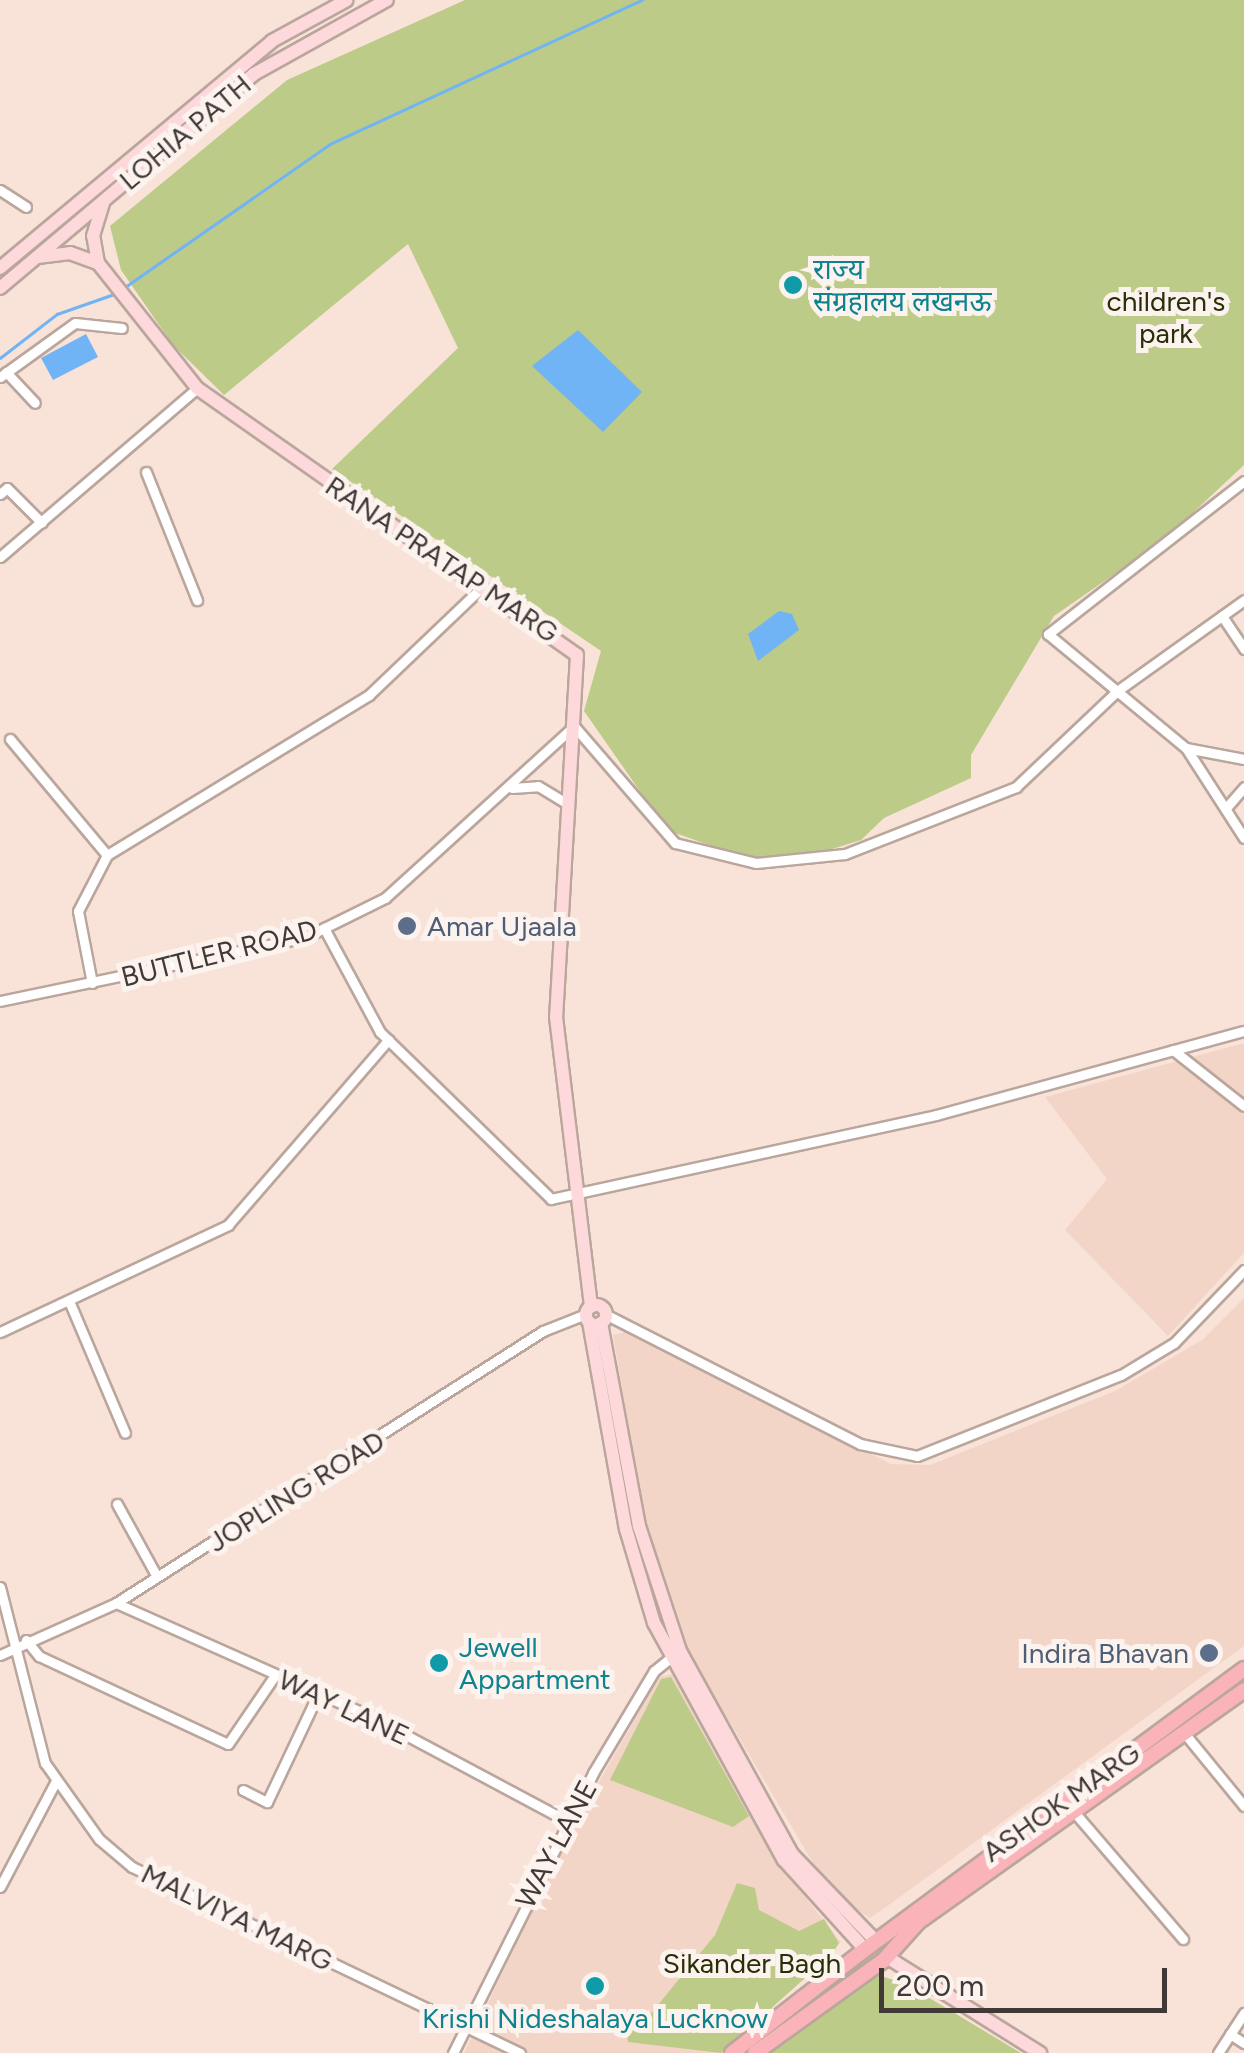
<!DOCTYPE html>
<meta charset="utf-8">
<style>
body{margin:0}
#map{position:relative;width:1244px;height:2053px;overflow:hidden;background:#f9e3d9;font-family:Figtree,"Noto Sans Devanagari",sans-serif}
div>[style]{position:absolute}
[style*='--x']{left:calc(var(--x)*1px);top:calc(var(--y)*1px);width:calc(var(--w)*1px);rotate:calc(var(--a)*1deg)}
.built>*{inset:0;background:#f3d5c8}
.green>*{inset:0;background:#bccb87}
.water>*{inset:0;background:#70b4f6}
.stream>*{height:2.5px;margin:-1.25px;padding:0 1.25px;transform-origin:1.25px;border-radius:1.25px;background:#70b4f6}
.roads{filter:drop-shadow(2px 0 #baa69c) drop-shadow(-2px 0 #baa69c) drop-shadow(0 2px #baa69c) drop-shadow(0 -2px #baa69c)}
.street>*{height:9px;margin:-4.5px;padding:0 4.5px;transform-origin:4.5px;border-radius:4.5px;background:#fff}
.secondary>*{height:12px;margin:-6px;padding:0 6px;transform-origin:6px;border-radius:6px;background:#fdd9dc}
.secondary>.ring{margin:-6px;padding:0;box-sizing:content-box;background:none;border:12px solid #fdd9dc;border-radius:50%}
.primary>*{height:14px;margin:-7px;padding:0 7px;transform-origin:7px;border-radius:7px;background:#fab3b9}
.dots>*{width:28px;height:28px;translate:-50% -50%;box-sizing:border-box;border:5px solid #fcf3ef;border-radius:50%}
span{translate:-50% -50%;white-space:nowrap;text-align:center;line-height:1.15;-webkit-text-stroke:10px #fcf3ef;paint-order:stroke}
.street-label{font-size:28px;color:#413935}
.culture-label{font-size:28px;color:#0d838f}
.left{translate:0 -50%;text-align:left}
.park-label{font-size:28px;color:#282e07}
.service-label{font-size:28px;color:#4e5e75}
.right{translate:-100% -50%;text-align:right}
.scale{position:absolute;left:879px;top:1968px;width:288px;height:45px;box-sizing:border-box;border:5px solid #413935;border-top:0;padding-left:12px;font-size:30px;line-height:35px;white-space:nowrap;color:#413935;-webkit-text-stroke:8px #fcf3ef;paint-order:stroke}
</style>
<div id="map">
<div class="built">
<i style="clip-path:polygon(1244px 1043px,1244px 1253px,1168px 1336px,1065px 1230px,1107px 1179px,1045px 1097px)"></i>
<i style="clip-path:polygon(1244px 1298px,1244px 1646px,882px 1910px,870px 1918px,851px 1906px,823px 1880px,682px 1641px,648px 1549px,613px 1335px,629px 1331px,891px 1464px,930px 1465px,1115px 1391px,1202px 1340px)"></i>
<i style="clip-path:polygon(672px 1674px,778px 1863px,841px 1942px,725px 2053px,464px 2053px,568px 1836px,659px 1677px)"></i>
</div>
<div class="green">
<i style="clip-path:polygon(465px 0,1244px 0,1244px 465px,1165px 539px,1054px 616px,971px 755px,971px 778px,884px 818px,861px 840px,813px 855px,748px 859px,667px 830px,584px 711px,601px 651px,332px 469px,458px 348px,408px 244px,224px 395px,173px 345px,121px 270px,110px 226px,287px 80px)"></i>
<i style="clip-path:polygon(671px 1677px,749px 1816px,733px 1827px,610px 1780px,661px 1679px)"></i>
<i style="clip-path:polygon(737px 1883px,755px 1888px,759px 1910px,799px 1931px,824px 1919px,839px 1943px,832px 1954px,721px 2053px,628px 2042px,625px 2017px,649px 2016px,715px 1935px)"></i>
<i style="clip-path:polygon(872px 1973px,906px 1984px,1021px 2053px,764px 2053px)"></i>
</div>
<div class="water">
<i style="clip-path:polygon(578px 330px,642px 392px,603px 432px,532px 366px)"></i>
<i style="clip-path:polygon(86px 334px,98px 357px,53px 380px,41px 358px)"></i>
<i style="clip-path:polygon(779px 611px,792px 614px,799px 630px,758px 661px,748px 634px)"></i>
</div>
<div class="stream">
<i style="--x:125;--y:287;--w:250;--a:-34.9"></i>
<i style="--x:330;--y:144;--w:344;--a:-24.8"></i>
<i style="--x:0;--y:358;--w:72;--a:-37.7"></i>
<i style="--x:57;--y:314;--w:60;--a:-19.3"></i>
</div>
<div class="roads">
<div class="street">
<i style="--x:0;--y:190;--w:31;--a:33"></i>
<i style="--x:6;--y:372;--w:42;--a:46.9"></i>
<i style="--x:0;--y:377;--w:92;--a:-35.8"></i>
<i style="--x:75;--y:323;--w:47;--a:6.1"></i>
<i style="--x:146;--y:472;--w:138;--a:68.3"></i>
<i style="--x:1244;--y:481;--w:249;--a:142"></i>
<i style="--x:1048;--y:634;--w:179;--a:39.6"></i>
<i style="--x:1186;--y:748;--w:107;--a:57.2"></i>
<i style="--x:0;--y:494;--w:9;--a:-41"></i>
<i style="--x:7;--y:488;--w:49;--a:45"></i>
<i style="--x:0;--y:557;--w:260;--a:-40.6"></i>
<i style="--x:1222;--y:616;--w:40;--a:56"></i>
<i style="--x:10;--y:739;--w:151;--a:50.1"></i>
<i style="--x:1186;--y:748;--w:59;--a:10.7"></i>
<i style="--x:512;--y:788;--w:26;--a:-4"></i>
<i style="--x:538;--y:786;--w:35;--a:31"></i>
<i style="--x:1226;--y:808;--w:28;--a:-49"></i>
<i style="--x:324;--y:928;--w:118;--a:61.7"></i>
<i style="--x:380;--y:1032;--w:239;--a:44.3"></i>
<i style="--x:551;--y:1199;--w:394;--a:-12.3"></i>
<i style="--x:936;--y:1115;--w:319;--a:-15.3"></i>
<i style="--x:92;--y:983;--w:73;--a:-101"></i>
<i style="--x:78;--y:911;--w:63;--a:-62.6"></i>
<i style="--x:107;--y:855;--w:307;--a:-31.4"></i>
<i style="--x:369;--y:695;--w:158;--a:-43.7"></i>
<i style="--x:0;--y:1001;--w:313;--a:-11.8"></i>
<i style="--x:306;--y:937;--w:88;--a:-26.3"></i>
<i style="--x:385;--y:898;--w:256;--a:-42.3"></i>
<i style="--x:574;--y:726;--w:155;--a:49.2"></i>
<i style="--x:675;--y:843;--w:83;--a:13.9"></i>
<i style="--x:756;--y:863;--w:89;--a:-5.8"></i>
<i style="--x:845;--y:854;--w:184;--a:-21.4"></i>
<i style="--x:1016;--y:787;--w:139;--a:-43.5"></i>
<i style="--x:1117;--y:691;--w:156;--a:-35.6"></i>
<i style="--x:1173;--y:1050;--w:90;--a:38.3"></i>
<i style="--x:69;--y:1301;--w:143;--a:67"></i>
<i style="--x:605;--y:1314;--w:286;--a:27"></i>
<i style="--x:860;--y:1444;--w:58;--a:11.9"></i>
<i style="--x:917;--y:1456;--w:219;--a:-21.7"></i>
<i style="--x:1121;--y:1375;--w:62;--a:-31.1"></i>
<i style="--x:1174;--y:1343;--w:101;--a:-46.2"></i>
<i style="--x:0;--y:1332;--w:252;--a:-25.1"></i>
<i style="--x:228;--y:1225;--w:245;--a:-49.1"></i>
<i style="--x:117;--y:1504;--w:81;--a:61.2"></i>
<i style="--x:0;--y:1587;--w:182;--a:75.7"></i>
<i style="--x:45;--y:1763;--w:93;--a:54.6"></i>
<i style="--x:99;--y:1839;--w:43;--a:40.3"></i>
<i style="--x:132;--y:1867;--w:430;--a:25.6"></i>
<i style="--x:116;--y:1603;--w:282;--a:24"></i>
<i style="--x:374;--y:1718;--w:219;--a:28.1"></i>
<i style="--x:26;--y:1640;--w:21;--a:51"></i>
<i style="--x:39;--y:1656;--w:208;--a:25"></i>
<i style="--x:228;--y:1744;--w:83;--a:-55.7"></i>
<i style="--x:0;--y:1655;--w:127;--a:-24.1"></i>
<i style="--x:116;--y:1603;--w:506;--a:-32.5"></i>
<i style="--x:543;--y:1331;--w:46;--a:-21.6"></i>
<i style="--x:1185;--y:1734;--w:93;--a:50.7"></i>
<i style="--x:243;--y:1790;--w:27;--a:27"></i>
<i style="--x:267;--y:1802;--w:117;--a:-64.7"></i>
<i style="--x:1075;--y:1813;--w:166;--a:49.4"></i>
<i style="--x:0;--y:1887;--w:120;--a:-62.2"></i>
<i style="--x:1230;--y:2034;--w:17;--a:33"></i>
<i style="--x:453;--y:2053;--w:313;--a:-63.4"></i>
<i style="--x:593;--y:1773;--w:119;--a:-59.1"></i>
<i style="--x:654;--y:1671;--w:26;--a:-39"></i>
<i style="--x:1218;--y:2053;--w:48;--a:-57"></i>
</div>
<div class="secondary">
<i style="--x:38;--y:257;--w:32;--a:-7"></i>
<i style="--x:70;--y:253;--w:30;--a:20"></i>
<i style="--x:98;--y:263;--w:159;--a:51.6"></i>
<i style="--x:197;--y:388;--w:464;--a:35.1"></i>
<i style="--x:577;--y:655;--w:363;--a:93.3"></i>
<i style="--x:556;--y:1017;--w:292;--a:83.1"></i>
<i style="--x:98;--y:263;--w:27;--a:-100"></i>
<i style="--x:93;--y:236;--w:34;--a:-73"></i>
<i style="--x:0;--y:268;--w:354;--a:-39.8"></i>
<i style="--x:272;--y:41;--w:85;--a:-28.7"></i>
<i style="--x:0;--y:288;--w:332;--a:-40.1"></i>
<i style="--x:254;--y:74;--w:152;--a:-29.1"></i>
<i class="ring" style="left:586px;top:1305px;width:8px;height:8px"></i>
<i style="--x:589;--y:1322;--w:210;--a:79.9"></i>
<i style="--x:626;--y:1529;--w:98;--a:73.4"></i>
<i style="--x:654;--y:1623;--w:270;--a:61.3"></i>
<i style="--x:784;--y:1860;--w:118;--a:47.8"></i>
<i style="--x:601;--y:1323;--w:207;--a:79.4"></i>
<i style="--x:639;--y:1526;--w:132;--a:71.8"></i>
<i style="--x:680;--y:1651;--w:232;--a:61.1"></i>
<i style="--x:792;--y:1854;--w:115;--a:46.1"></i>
<i style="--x:887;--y:1957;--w:181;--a:32.1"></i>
</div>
<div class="primary">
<i style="--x:863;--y:1951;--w:474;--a:-36.5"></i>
<i style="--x:732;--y:2053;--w:166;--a:-37.9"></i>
<i style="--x:755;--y:2053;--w:159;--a:-35.8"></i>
<i style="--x:884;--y:1960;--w:51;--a:-48.2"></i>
<i style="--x:918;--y:1922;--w:400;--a:-35.4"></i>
</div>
</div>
<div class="dots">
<i style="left:793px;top:285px;background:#0f9aa8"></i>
<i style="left:407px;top:926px;background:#5c6f8a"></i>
<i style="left:1209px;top:1653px;background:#5c6f8a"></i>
<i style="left:439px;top:1663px;background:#0f9aa8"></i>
<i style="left:595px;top:1986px;background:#0f9aa8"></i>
</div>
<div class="street-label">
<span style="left:185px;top:132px;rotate:-40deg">LOHIA PATH</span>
<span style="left:442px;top:559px;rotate:34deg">RANA PRATAP MARG</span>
<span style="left:219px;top:953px;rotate:-14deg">BUTTLER ROAD</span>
<span style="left:296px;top:1491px;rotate:-32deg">JOPLING ROAD</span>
<span style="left:344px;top:1707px;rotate:25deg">WAY LANE</span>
<span style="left:1061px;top:1802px;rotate:-35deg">ASHOK MARG</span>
<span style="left:556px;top:1844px;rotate:-62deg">WAY LANE</span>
<span style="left:237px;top:1917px;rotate:26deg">MALVIYA MARG</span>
</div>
<div class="culture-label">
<span class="left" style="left:813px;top:285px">राज्य<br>संग्रहालय लखनऊ</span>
<span class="left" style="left:459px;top:1663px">Jewell<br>Appartment</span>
<span style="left:595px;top:2018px">Krishi Nideshalaya Lucknow</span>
</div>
<div class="park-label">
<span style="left:1166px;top:317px">children's<br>park</span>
<span style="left:752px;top:1963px">Sikander Bagh</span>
</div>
<div class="service-label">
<span class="left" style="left:427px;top:926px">Amar Ujaala</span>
<span class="right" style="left:1189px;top:1653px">Indira Bhavan</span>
</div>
<div class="scale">200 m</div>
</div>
